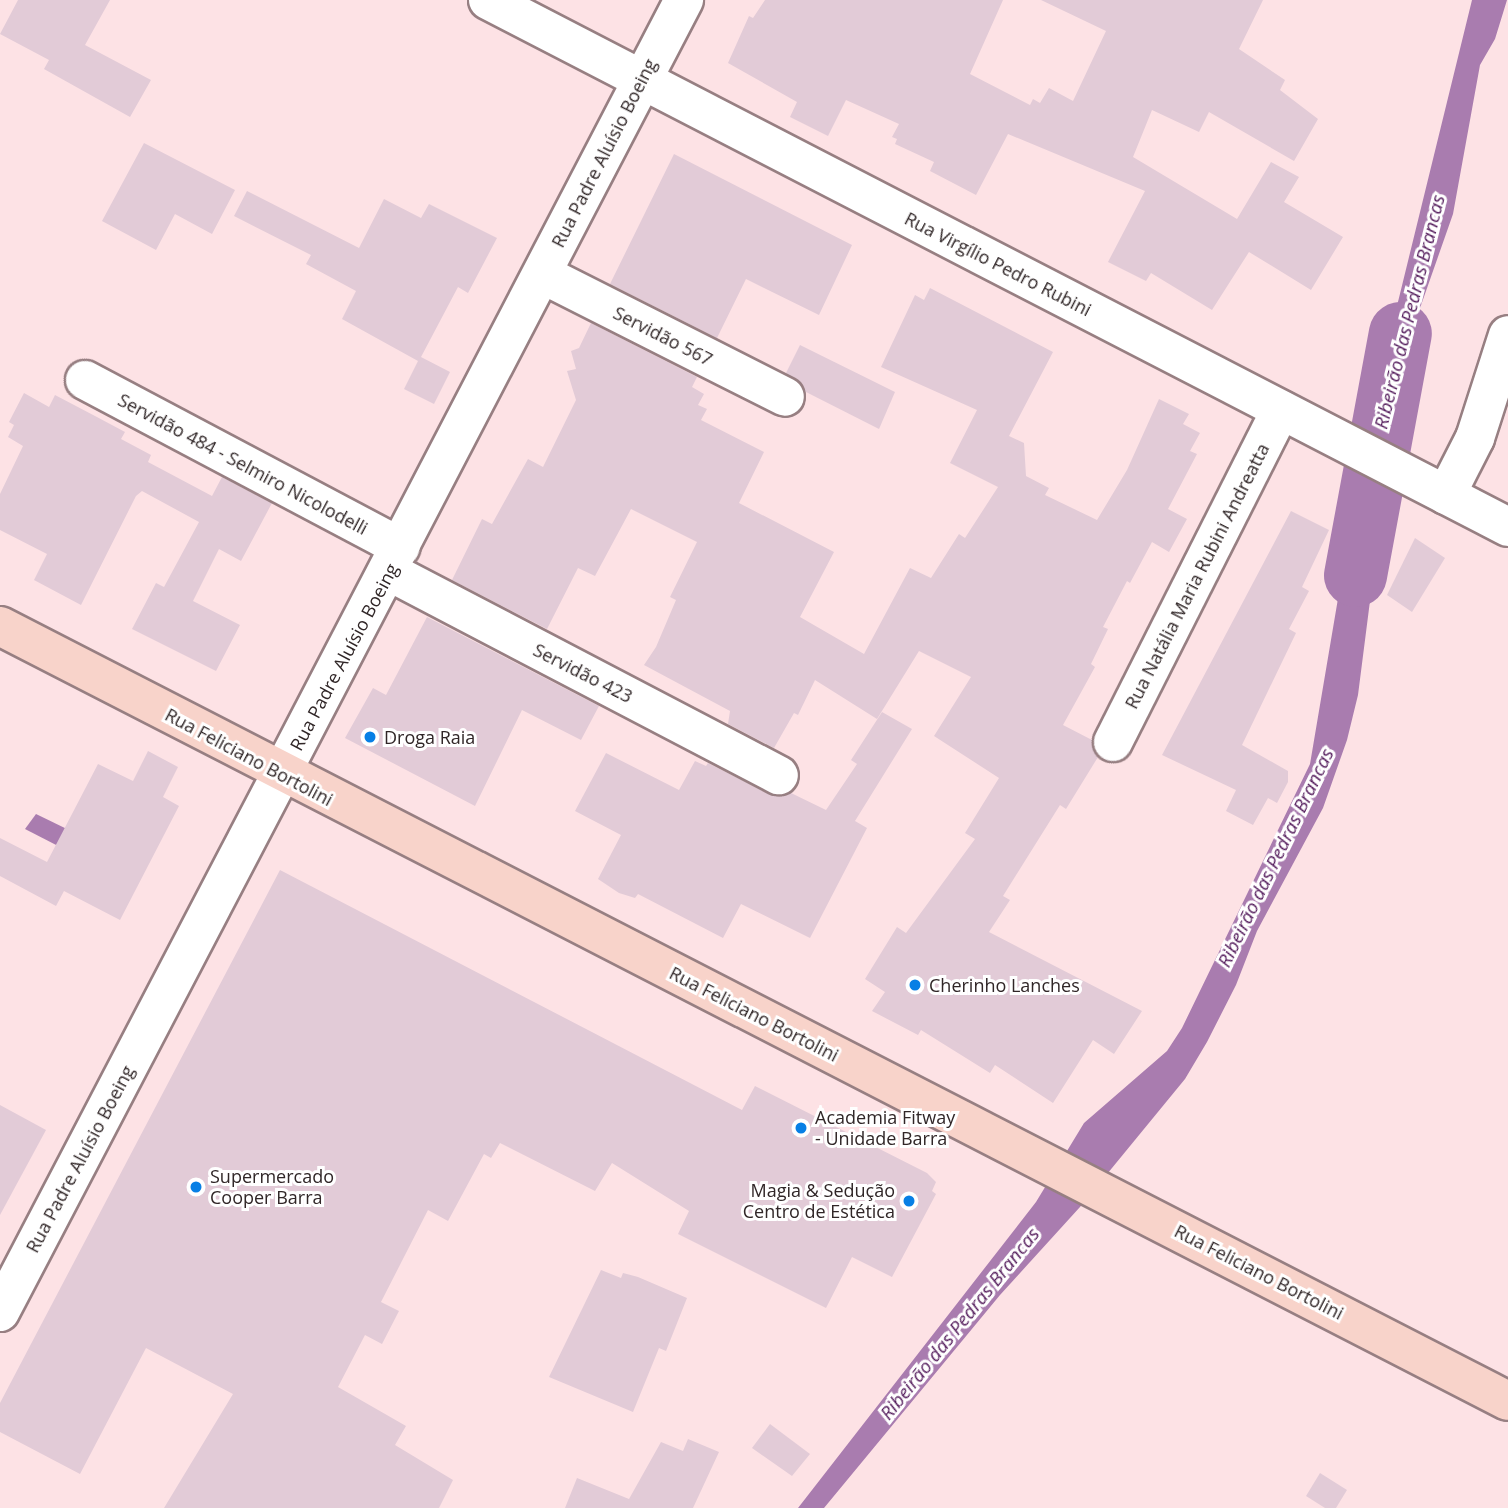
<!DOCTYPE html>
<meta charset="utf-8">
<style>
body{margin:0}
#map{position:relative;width:1508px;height:1508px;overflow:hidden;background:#fde2e5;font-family:"Open Sans",sans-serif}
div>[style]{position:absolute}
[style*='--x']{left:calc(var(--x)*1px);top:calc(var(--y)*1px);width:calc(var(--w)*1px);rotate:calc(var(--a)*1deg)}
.water>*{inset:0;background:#a97caf}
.river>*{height:63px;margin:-31.5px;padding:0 31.5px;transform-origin:31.5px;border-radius:31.5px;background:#a97caf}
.building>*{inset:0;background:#e2cbd7}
.roads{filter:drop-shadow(2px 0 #977f82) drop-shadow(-2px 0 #977f82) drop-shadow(0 2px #977f82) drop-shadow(0 -2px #977f82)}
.minor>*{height:38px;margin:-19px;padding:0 19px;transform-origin:19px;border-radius:19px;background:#fff}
.tertiary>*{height:38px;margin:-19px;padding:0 19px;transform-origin:19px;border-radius:19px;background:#fff}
.primary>*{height:38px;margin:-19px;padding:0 19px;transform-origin:19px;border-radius:19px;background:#f8d3ca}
.dots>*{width:19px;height:19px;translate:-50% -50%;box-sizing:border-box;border:4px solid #fff;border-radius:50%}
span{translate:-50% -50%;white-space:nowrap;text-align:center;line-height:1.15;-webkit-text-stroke:6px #fff;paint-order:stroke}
.street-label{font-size:18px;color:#302627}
.poi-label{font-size:18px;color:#302627}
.left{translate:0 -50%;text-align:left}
.right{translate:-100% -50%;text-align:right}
.water-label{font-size:19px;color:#541c5c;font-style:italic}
</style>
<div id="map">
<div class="water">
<i style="clip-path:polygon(1472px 0,1507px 0,1495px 39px,1480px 65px,1453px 214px,1419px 311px,1392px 424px,1371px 412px)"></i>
<i style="clip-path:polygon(1351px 484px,1383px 499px,1358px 695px,1347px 740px,1323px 808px,1257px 931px,1236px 985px,1207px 1042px,1185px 1079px,1080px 1207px,1000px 1295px,824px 1508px,798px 1508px,1036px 1202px,1084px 1123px,1167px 1051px,1182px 1028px,1310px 764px,1344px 563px)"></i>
<i style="clip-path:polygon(36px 814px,71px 831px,62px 848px,25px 829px)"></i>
</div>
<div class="river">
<i style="--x:1355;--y:575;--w:246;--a:-79.5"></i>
</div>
<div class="building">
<i style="clip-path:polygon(18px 0,110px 0,85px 45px,151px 80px,130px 117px,44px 69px,49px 60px,0 34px)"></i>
<i style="clip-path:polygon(765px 0,1003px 0,970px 74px,1030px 105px,1033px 99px,1040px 103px,1049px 88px,1073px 101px,1106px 31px,1041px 0,1263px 0,1239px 49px,1285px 80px,1280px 90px,1318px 119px,1294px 161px,1209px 112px,1199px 132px,1152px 110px,1133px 157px,1237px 219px,1271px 162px,1299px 177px,1284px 202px,1343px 237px,1311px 290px,1249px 252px,1212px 310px,1151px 273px,1146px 281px,1108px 262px,1145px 191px,1008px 134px,976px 195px,930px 171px,934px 162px,895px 144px,897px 139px,892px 137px,899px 124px,846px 100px,828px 136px,790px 117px,797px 102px,728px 63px,749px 16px,753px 18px)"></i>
<i style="clip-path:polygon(144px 143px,235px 190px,212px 234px,175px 214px,156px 250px,102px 221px)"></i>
<i style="clip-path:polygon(674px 154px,852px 245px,819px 315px,746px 279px,717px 338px,610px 284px)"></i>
<i style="clip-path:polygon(247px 191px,359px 248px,384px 199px,421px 218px,429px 204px,497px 238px,468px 293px,458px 287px,421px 357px,450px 372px,434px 404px,404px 389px,418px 361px,342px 319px,356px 291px,306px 264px,311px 255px,234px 216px)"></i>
<i style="clip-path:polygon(930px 288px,1053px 352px,1009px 436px,1024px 443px,1026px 476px,1049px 488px,1045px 495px,1097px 520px,1127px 470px,1159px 399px,1189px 414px,1183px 424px,1200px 433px,1190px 451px,1197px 454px,1168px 509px,1187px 519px,1169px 552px,1152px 542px,1130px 583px,1127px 581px,1103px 627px,1108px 629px,1091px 664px,1095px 667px,1063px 725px,1092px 740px,1098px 757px,1066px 809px,1060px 805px,1003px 896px,1010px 900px,989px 932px,1142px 1011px,1114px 1054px,1093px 1040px,1053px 1103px,995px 1065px,990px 1073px,921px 1030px,918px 1035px,872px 1011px,885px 992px,865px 979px,897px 927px,906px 933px,975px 839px,965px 833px,999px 778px,934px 736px,971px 677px,919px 651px,877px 719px,815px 680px,798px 715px,794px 713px,774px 748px,728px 724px,730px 711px,644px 665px,656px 647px,676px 600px,670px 597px,697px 542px,631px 509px,595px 576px,578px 568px,547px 629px,452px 580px,482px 519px,492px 524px,528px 459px,543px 467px,576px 400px,567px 371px,576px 369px,571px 351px,579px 348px,591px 323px,697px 377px,692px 387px,704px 394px,698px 405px,707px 409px,701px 420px,764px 452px,739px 503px,834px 552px,800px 617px,864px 654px,910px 568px,931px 578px,959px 534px,965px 538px,998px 487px,950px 463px,977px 410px,881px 367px,915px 295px,924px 300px)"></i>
<i style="clip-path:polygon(800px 345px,895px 392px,879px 429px,806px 392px,786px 373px)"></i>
<i style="clip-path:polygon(24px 393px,49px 407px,55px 395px,95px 416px,125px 432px,121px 439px,151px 455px,148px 462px,212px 496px,222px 477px,272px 503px,241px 561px,219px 549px,193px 601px,240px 625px,216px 671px,132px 629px,156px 583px,164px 587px,199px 522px,142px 491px,136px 496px,81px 605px,34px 580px,47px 554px,0 530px,0 494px,23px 446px,8px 437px,14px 425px,9px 422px)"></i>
<i style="clip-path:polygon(1291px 511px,1329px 530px,1302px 587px,1309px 591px,1289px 629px,1296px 633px,1242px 745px,1288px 771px,1288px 782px,1277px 803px,1268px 798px,1253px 825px,1226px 811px,1236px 790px,1162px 755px)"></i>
<i style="clip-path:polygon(1415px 538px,1445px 558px,1412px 612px,1387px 595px)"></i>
<i style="clip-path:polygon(427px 617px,599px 706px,581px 740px,522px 710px,475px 806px,345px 738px,373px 688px,386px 695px)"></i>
<i style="clip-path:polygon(882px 712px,912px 729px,855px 821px,867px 828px,810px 938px,741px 904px,723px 938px,638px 894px,635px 898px,619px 893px,598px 879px,621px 835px,575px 811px,606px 753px,679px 790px,695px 761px,706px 766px,708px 763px,769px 794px,791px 793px,826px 810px,857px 764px,851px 760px)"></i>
<i style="clip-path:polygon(148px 751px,178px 767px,163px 797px,179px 806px,120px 920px,64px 891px,56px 906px,0 876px,0 838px,47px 862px,98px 764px,133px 781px)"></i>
<i style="clip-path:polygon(280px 870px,742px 1110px,755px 1086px,927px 1173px,936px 1182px,932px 1191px,936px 1194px,892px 1277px,852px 1257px,826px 1308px,678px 1234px,689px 1211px,612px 1163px,595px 1191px,500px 1143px,491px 1158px,484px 1154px,448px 1221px,428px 1210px,381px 1302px,399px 1311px,382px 1344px,365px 1335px,338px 1387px,406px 1426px,395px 1445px,453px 1480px,439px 1508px,164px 1508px,233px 1394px,146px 1348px,80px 1474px,0 1432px,0 1403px)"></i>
<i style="clip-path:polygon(0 1105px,46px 1130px,0 1215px)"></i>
<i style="clip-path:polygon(601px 1270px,621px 1278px,623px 1273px,638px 1277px,687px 1298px,666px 1351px,659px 1348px,633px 1412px,549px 1377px)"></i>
<i style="clip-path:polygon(770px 1424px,810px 1454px,792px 1476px,752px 1448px)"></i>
<i style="clip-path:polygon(688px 1439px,719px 1452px,693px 1508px,565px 1508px,577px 1478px,629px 1499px,661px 1442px,683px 1451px)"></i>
<i style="clip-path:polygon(1320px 1473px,1347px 1490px,1336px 1508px,1325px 1508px,1306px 1496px)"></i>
</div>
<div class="roads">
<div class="minor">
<i style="--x:488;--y:0;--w:1148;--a:27.32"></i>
<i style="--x:542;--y:274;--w:272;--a:26.8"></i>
<i style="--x:85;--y:380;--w:357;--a:27.9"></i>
<i style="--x:1446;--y:495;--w:64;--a:-63"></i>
<i style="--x:1475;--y:438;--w:108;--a:-72.2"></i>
<i style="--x:388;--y:571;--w:441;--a:27.6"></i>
<i style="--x:1113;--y:742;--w:372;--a:-63.2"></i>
<i style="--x:281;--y:774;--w:873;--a:-62.5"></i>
</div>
<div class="tertiary">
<i style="--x:0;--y:1312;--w:607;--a:-62.42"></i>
</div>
<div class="primary">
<i style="--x:0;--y:626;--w:1695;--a:27.2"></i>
</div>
</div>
<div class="dots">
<i style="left:370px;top:737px;background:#077fe5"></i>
<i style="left:915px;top:985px;background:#077fe5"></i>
<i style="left:801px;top:1128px;background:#077fe5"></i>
<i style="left:196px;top:1187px;background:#077fe5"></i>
<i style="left:909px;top:1201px;background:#077fe5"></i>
</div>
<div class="street-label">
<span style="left:604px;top:153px;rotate:-63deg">Rua Padre Aluísio Boeing</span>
<span style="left:998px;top:264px;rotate:27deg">Rua Virgílio Pedro Rubini</span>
<span style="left:663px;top:336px;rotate:27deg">Servidão 567</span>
<span style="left:243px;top:464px;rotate:28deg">Servidão 484 - Selmiro Nicolodelli</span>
<span style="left:1197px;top:576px;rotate:-63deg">Rua Natália Maria Rubini Andreatta</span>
<span style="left:344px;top:657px;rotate:-62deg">Rua Padre Aluísio Boeing</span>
<span style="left:583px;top:673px;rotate:27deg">Servidão 423</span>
<span style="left:249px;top:757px;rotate:28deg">Rua Feliciano Bortolini</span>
<span style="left:754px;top:1014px;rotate:27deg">Rua Feliciano Bortolini</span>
<span style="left:80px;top:1159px;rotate:-62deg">Rua Padre Aluísio Boeing</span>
<span style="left:1259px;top:1272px;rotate:27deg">Rua Feliciano Bortolini</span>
</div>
<div class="poi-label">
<span class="left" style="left:384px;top:737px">Droga Raia</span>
<span class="left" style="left:929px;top:985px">Cherinho Lanches</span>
<span class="left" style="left:815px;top:1128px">Academia Fitway<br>- Unidade Barra</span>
<span class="left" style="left:210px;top:1187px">Supermercado<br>Cooper Barra</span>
<span class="right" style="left:895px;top:1201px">Magia &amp; Sedução<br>Centro de Estética</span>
</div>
<div class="water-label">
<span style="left:1410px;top:312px;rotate:-76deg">Ribeirão das Pedras Brancas</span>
<span style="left:1276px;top:858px;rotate:-64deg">Ribeirão das Pedras Brancas</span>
<span style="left:960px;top:1324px;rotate:-51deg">Ribeirão das Pedras Brancas</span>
</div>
</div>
